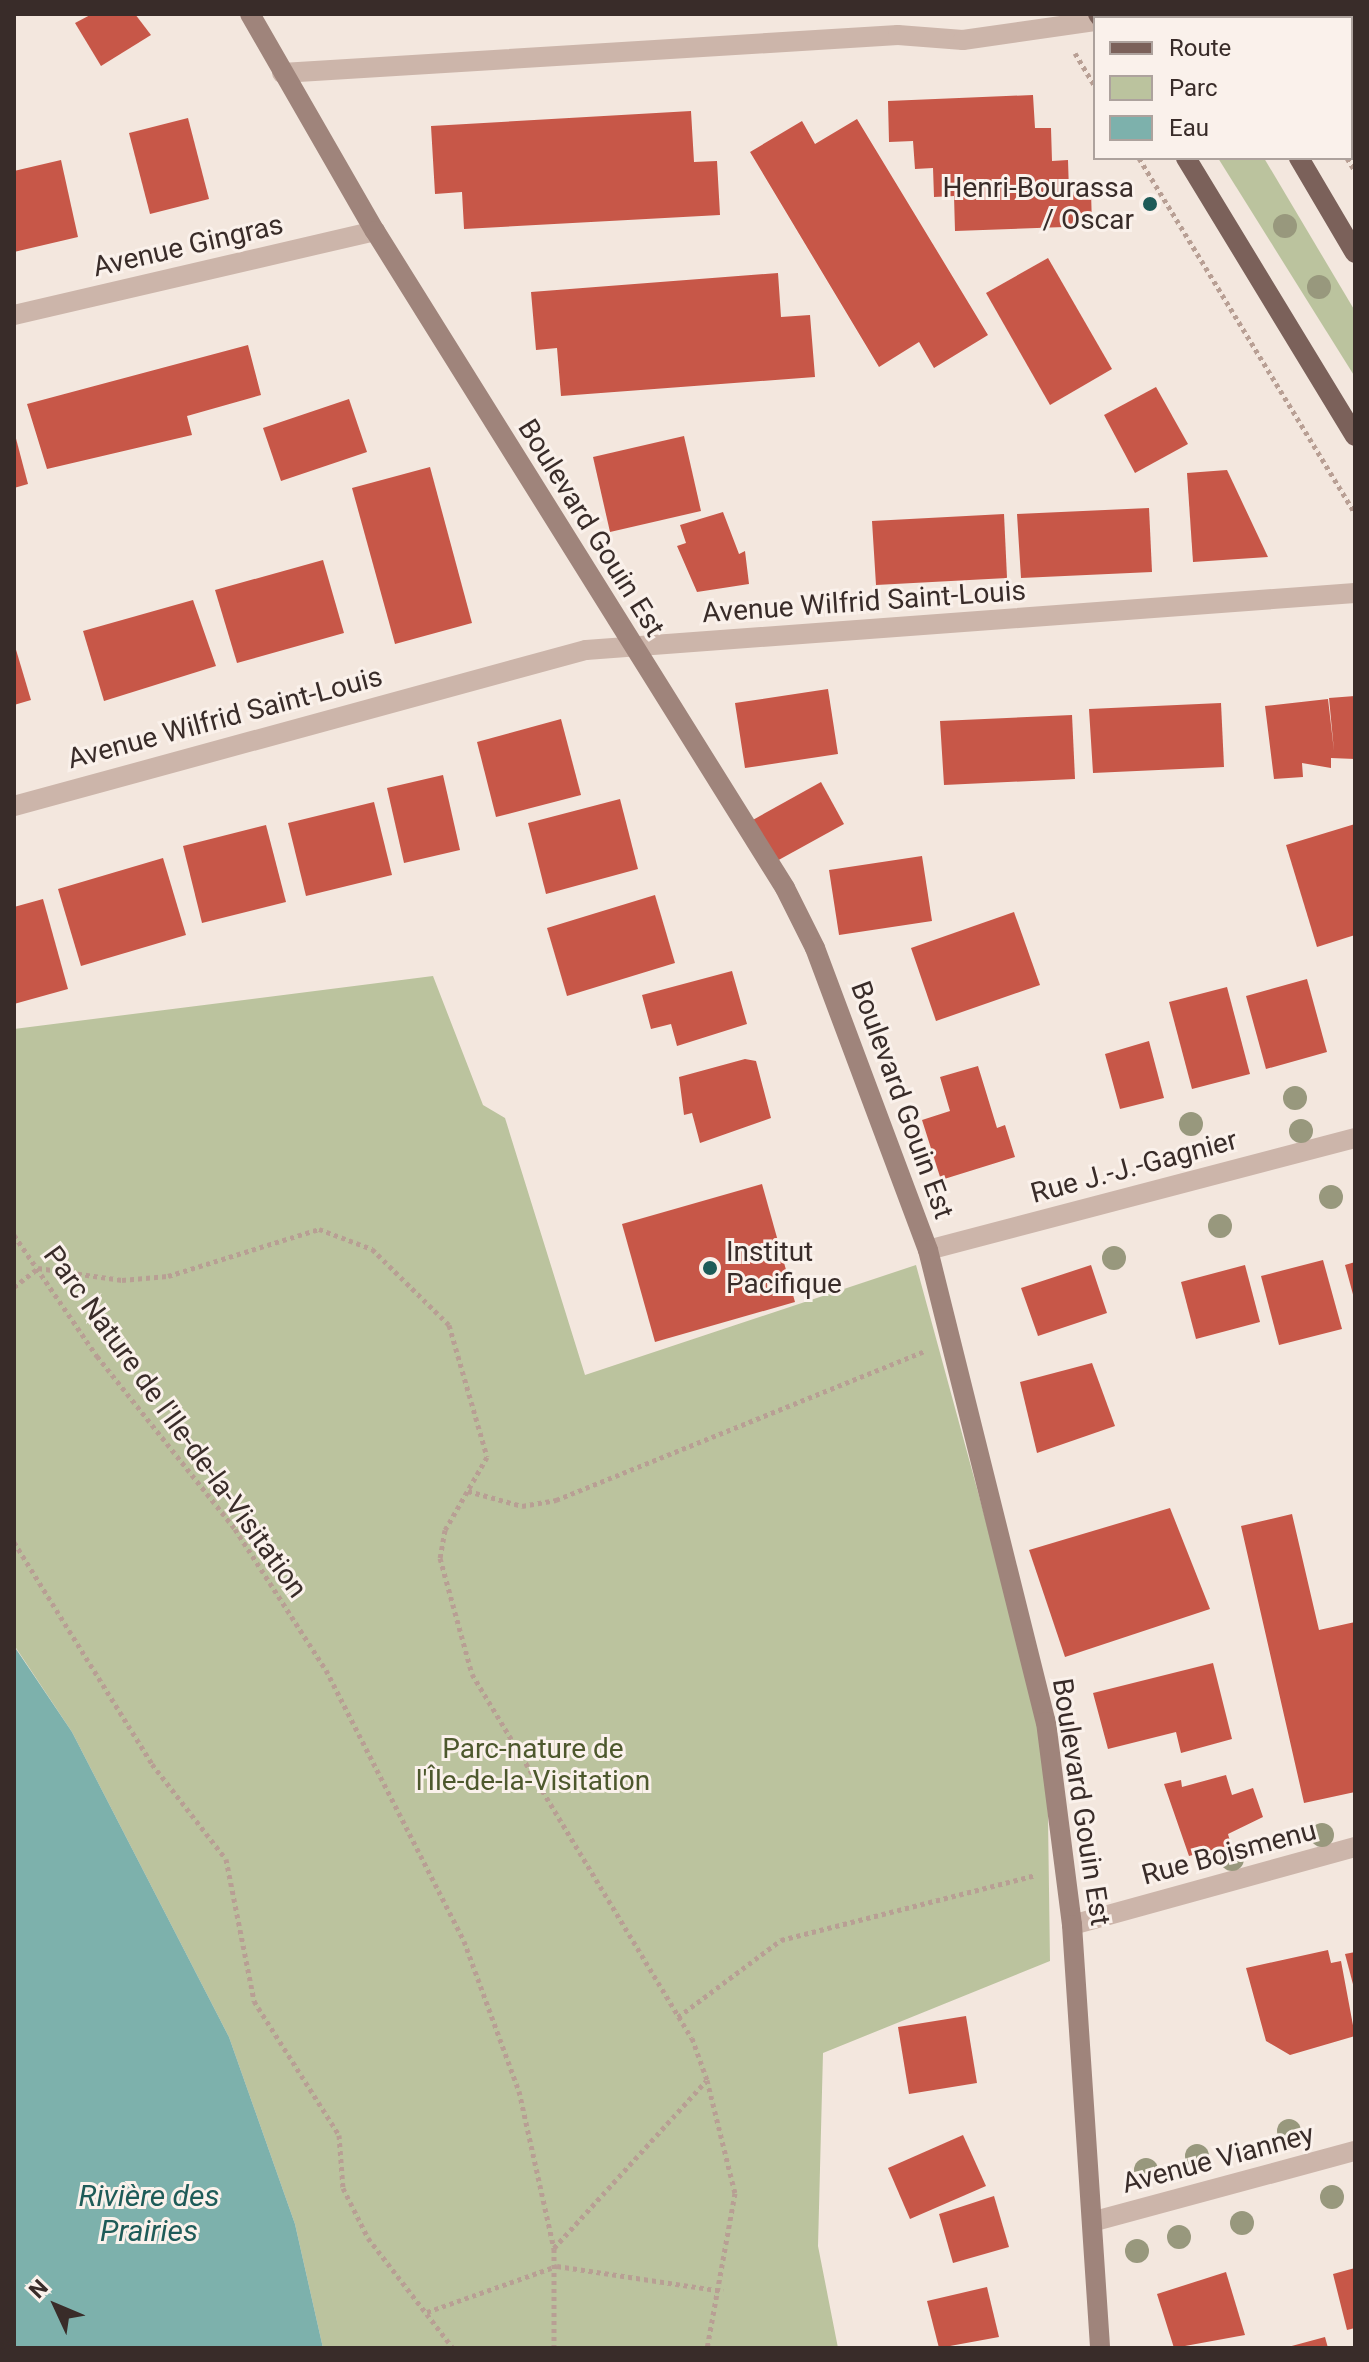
<!DOCTYPE html>
<meta charset="utf-8">
<style>
body{margin:0}
#map{position:relative;width:1369px;height:2362px;overflow:hidden;background:#f3e7de;font-family:Roboto,sans-serif}
div>[style]{position:absolute}
[style*='--x']{left:calc(var(--x)*1px);top:calc(var(--y)*1px);width:calc(var(--w)*1px);rotate:calc(var(--a)*1deg)}
.green>*{inset:0;background:#bbc39e}
.water>*{inset:0;background:#7db1ac}
.building>*{inset:0;background:#c75748}
.path>*{height:5px;margin-top:-2.5px;transform-origin:0;background:repeating-linear-gradient(90deg,#b89f94 0 4px,transparent 0 8px)}
.street>*{height:20px;margin:-10px;padding:0 10px;transform-origin:10px;border-radius:10px;background:#ccb5aa}
.secondary>*{height:20px;margin:-10px;padding:0 10px;transform-origin:10px;border-radius:10px;background:#9f847b}
.primary>*{height:20px;margin:-10px;padding:0 10px;transform-origin:10px;border-radius:10px;background:#7b615a}
.trees>*{width:24px;height:24px;margin:-12px;border-radius:50%;background:#98987d}
.dots>*{width:22px;height:22px;translate:-50% -50%;box-sizing:border-box;border:4px solid #faf1eb;border-radius:50%}
span{translate:-50% -50%;white-space:nowrap;text-align:center;line-height:1.15;-webkit-text-stroke:6px #faf1eb;paint-order:stroke}
.poi-label{font-size:28px;color:#392c29}
.right{translate:-100% -50%;text-align:right}
.left{translate:0 -50%;text-align:left}
.street-label{font-size:28px;color:#392c29}
.park-label{font-size:28px;color:#4d582d}
.water-label{font-size:30px;color:#1e5b58;font-style:italic}
.frame{position:absolute;inset:0;border:16px solid #392c29;pointer-events:none}
.legend{position:absolute;left:1093px;top:16px;width:260px;height:144px;box-sizing:border-box;background:#faf1eb;border:2px solid #ada29d;margin:0;padding:10px 14px;list-style:none;font-size:24px;color:#392c29}
.legend li{display:flex;align-items:center;gap:16px;height:40px}
.legend b{width:40px;border:2px solid #ada29d}
.north{position:absolute;left:16px;top:2266px;width:80px;height:80px;-webkit-text-stroke:6px #faf1eb;paint-order:stroke;rotate:314deg;font-size:22px;font-weight:700;line-height:32px;text-align:center;color:#392c29}
.north::after{content:'';display:block;margin:auto;width:28px;height:36px;background:#392c29;clip-path:polygon(50% 0,100% 100%,50% 72%,0 100%)}
</style>
<div id="map">
<div class="green">
<i style="clip-path:polygon(1218px 158px,1264px 158px,1355px 311px,1355px 377px)"></i>
<i style="clip-path:polygon(433px 976px,483px 1105px,505px 1118px,585px 1375px,916px 1265px,1047px 1745px,1050px 1961px,823px 2053px,818px 2246px,838px 2348px,323px 2348px,295px 2224px,229px 2037px,72px 1732px,14px 1645px,14px 1029px)"></i>
</div>
<div class="water">
<i style="clip-path:polygon(14px 1646px,72px 1732px,229px 2037px,295px 2224px,323px 2348px,14px 2348px)"></i>
</div>
<div class="building">
<i style="clip-path:polygon(92px 14px,135px 14px,151px 35px,101px 66px,75px 23px)"></i>
<i style="clip-path:polygon(1316px 14px,1355px 14px,1355px 29px,1351px 18px)"></i>
<i style="clip-path:polygon(1033px 95px,1035px 128px,1051px 128px,1052px 161px,1068px 160px,1069px 192px,1091px 191px,1092px 226px,955px 231px,954px 196px,934px 197px,933px 168px,915px 169px,913px 141px,889px 142px,888px 101px)"></i>
<i style="clip-path:polygon(691px 111px,694px 162px,717px 161px,720px 215px,464px 229px,462px 192px,435px 194px,431px 126px)"></i>
<i style="clip-path:polygon(188px 118px,209px 199px,150px 214px,129px 133px)"></i>
<i style="clip-path:polygon(857px 119px,988px 335px,934px 368px,919px 342px,879px 367px,750px 152px,802px 121px,815px 144px)"></i>
<i style="clip-path:polygon(61px 160px,78px 237px,14px 252px,14px 171px)"></i>
<i style="clip-path:polygon(1048px 258px,1112px 369px,1050px 405px,986px 293px)"></i>
<i style="clip-path:polygon(778px 273px,781px 317px,810px 315px,815px 377px,561px 396px,557px 348px,536px 350px,531px 292px)"></i>
<i style="clip-path:polygon(248px 345px,261px 395px,187px 416px,192px 435px,47px 469px,27px 404px)"></i>
<i style="clip-path:polygon(1156px 387px,1188px 444px,1135px 473px,1104px 415px)"></i>
<i style="clip-path:polygon(349px 399px,367px 452px,281px 481px,263px 428px)"></i>
<i style="clip-path:polygon(14px 431px,28px 484px,14px 488px)"></i>
<i style="clip-path:polygon(684px 436px,701px 511px,610px 532px,593px 457px)"></i>
<i style="clip-path:polygon(430px 467px,472px 623px,395px 644px,352px 488px)"></i>
<i style="clip-path:polygon(1227px 470px,1268px 557px,1193px 562px,1187px 473px)"></i>
<i style="clip-path:polygon(1149px 508px,1152px 572px,1021px 578px,1017px 514px)"></i>
<i style="clip-path:polygon(723px 512px,739px 554px,745px 551px,749px 584px,697px 592px,677px 546px,686px 543px,680px 525px)"></i>
<i style="clip-path:polygon(1004px 514px,1007px 578px,876px 585px,872px 521px)"></i>
<i style="clip-path:polygon(323px 560px,344px 633px,237px 663px,215px 590px)"></i>
<i style="clip-path:polygon(193px 600px,216px 666px,104px 701px,83px 631px)"></i>
<i style="clip-path:polygon(14px 643px,31px 700px,14px 705px)"></i>
<i style="clip-path:polygon(828px 689px,838px 754px,745px 768px,735px 703px)"></i>
<i style="clip-path:polygon(1355px 696px,1355px 759px,1331px 758px,1331px 768px,1302px 763px,1303px 777px,1274px 779px,1265px 706px,1328px 699px,1334px 751px,1329px 698px)"></i>
<i style="clip-path:polygon(1221px 703px,1224px 767px,1093px 773px,1089px 709px)"></i>
<i style="clip-path:polygon(1072px 715px,1075px 779px,944px 785px,940px 721px)"></i>
<i style="clip-path:polygon(561px 719px,581px 795px,496px 817px,477px 742px)"></i>
<i style="clip-path:polygon(443px 775px,460px 850px,404px 863px,387px 788px)"></i>
<i style="clip-path:polygon(821px 782px,844px 824px,775px 862px,751px 821px)"></i>
<i style="clip-path:polygon(620px 799px,638px 869px,546px 894px,528px 823px)"></i>
<i style="clip-path:polygon(374px 802px,392px 875px,306px 896px,288px 823px)"></i>
<i style="clip-path:polygon(1355px 824px,1355px 935px,1317px 947px,1286px 845px)"></i>
<i style="clip-path:polygon(266px 825px,286px 902px,202px 923px,183px 846px)"></i>
<i style="clip-path:polygon(922px 856px,932px 921px,839px 935px,829px 870px)"></i>
<i style="clip-path:polygon(163px 858px,186px 935px,81px 966px,58px 889px)"></i>
<i style="clip-path:polygon(655px 895px,675px 963px,567px 996px,547px 928px)"></i>
<i style="clip-path:polygon(43px 899px,68px 989px,14px 1004px,14px 907px)"></i>
<i style="clip-path:polygon(1014px 912px,1040px 985px,936px 1021px,911px 948px)"></i>
<i style="clip-path:polygon(732px 971px,747px 1024px,677px 1046px,671px 1024px,651px 1029px,642px 995px)"></i>
<i style="clip-path:polygon(1307px 979px,1327px 1052px,1266px 1069px,1246px 996px)"></i>
<i style="clip-path:polygon(1227px 987px,1250px 1074px,1192px 1089px,1169px 1002px)"></i>
<i style="clip-path:polygon(1149px 1041px,1164px 1098px,1120px 1109px,1105px 1054px)"></i>
<i style="clip-path:polygon(745px 1059px,756px 1061px,771px 1118px,700px 1143px,692px 1113px,684px 1115px,679px 1077px)"></i>
<i style="clip-path:polygon(978px 1066px,997px 1128px,1005px 1125px,1015px 1157px,941px 1180px,922px 1120px,950px 1111px,940px 1077px)"></i>
<i style="clip-path:polygon(762px 1184px,795px 1302px,655px 1342px,622px 1224px)"></i>
<i style="clip-path:polygon(1323px 1260px,1342px 1329px,1279px 1345px,1261px 1276px)"></i>
<i style="clip-path:polygon(1355px 1262px,1355px 1298px,1354px 1298px,1345px 1265px)"></i>
<i style="clip-path:polygon(1091px 1265px,1107px 1313px,1038px 1336px,1021px 1288px)"></i>
<i style="clip-path:polygon(1245px 1265px,1260px 1322px,1196px 1339px,1181px 1282px)"></i>
<i style="clip-path:polygon(1092px 1363px,1115px 1426px,1037px 1453px,1020px 1382px)"></i>
<i style="clip-path:polygon(1170px 1508px,1210px 1609px,1065px 1657px,1029px 1550px)"></i>
<i style="clip-path:polygon(1292px 1514px,1319px 1630px,1355px 1622px,1355px 1792px,1304px 1803px,1241px 1526px)"></i>
<i style="clip-path:polygon(1213px 1663px,1232px 1739px,1181px 1753px,1176px 1732px,1108px 1749px,1093px 1693px)"></i>
<i style="clip-path:polygon(1226px 1775px,1232px 1795px,1253px 1788px,1263px 1817px,1228px 1834px,1231px 1845px,1189px 1856px,1164px 1784px,1181px 1780px,1182px 1787px)"></i>
<i style="clip-path:polygon(1328px 1950px,1331px 1963px,1341px 1961px,1355px 2036px,1290px 2055px,1266px 2041px,1246px 1968px)"></i>
<i style="clip-path:polygon(1355px 1952px,1355px 1988px,1354px 1988px,1345px 1954px)"></i>
<i style="clip-path:polygon(966px 2016px,977px 2083px,909px 2094px,898px 2027px)"></i>
<i style="clip-path:polygon(963px 2135px,986px 2186px,910px 2219px,888px 2168px)"></i>
<i style="clip-path:polygon(994px 2196px,1009px 2247px,953px 2263px,939px 2214px)"></i>
<i style="clip-path:polygon(1355px 2268px,1355px 2328px,1347px 2330px,1333px 2274px)"></i>
<i style="clip-path:polygon(1226px 2272px,1245px 2335px,1174px 2348px,1157px 2294px)"></i>
<i style="clip-path:polygon(987px 2287px,999px 2337px,939px 2348px,927px 2301px)"></i>
<i style="clip-path:polygon(1325px 2337px,1328px 2348px,1288px 2348px,1288px 2347px)"></i>
</div>
<div class="path">
<i style="--x:1260;--y:14;--w:4;--a:63"></i>
<i style="--x:1075;--y:53;--w:39;--a:59"></i>
<i style="--x:1139;--y:158;--w:416;--a:58.7"></i>
<i style="--x:1347;--y:158;--w:15;--a:58"></i>
<i style="--x:14;--y:1235;--w:147;--a:55.6"></i>
<i style="--x:97;--y:1356;--w:221;--a:51.4"></i>
<i style="--x:235;--y:1529;--w:168;--a:57.2"></i>
<i style="--x:326;--y:1670;--w:304;--a:63"></i>
<i style="--x:464;--y:1941;--w:160;--a:69.9"></i>
<i style="--x:519;--y:2091;--w:162;--a:77.5"></i>
<i style="--x:554;--y:2249;--w:99;--a:90"></i>
<i style="--x:14;--y:1287;--w:31;--a:-38"></i>
<i style="--x:38;--y:1268;--w:85;--a:8.1"></i>
<i style="--x:122;--y:1280;--w:46;--a:-5"></i>
<i style="--x:168;--y:1276;--w:158;--a:-17.3"></i>
<i style="--x:319;--y:1229;--w:57;--a:20.7"></i>
<i style="--x:372;--y:1249;--w:108;--a:44.6"></i>
<i style="--x:449;--y:1325;--w:137;--a:73.9"></i>
<i style="--x:487;--y:1457;--w:84;--a:119.9"></i>
<i style="--x:445;--y:1530;--w:28;--a:100"></i>
<i style="--x:440;--y:1558;--w:120;--a:74.6"></i>
<i style="--x:472;--y:1674;--w:425;--a:58.9"></i>
<i style="--x:692;--y:2038;--w:45;--a:70.3"></i>
<i style="--x:707;--y:2080;--w:116;--a:76.1"></i>
<i style="--x:735;--y:2193;--w:158;--a:100.2"></i>
<i style="--x:468;--y:1491;--w:56;--a:15.5"></i>
<i style="--x:522;--y:1506;--w:35;--a:-10"></i>
<i style="--x:556;--y:1500;--w:397;--a:-22"></i>
<i style="--x:14;--y:1542;--w:261;--a:58.1"></i>
<i style="--x:152;--y:1764;--w:120;--a:52.1"></i>
<i style="--x:226;--y:1859;--w:145;--a:78.8"></i>
<i style="--x:254;--y:2001;--w:159;--a:57.6"></i>
<i style="--x:339;--y:2135;--w:53;--a:85.7"></i>
<i style="--x:343;--y:2188;--w:56;--a:63.4"></i>
<i style="--x:368;--y:2238;--w:139;--a:52.3"></i>
<i style="--x:678;--y:2017;--w:129;--a:-36.8"></i>
<i style="--x:781;--y:1940;--w:263;--a:-14.3"></i>
<i style="--x:554;--y:2248;--w:226;--a:-47.7"></i>
<i style="--x:427;--y:2312;--w:138;--a:-19.5"></i>
<i style="--x:557;--y:2266;--w:168;--a:8.6"></i>
</div>
<div class="street">
<i style="--x:282;--y:73;--w:617;--a:-3.53"></i>
<i style="--x:898;--y:35;--w:65;--a:4.4"></i>
<i style="--x:963;--y:40;--w:133;--a:-8.2"></i>
<i style="--x:1351;--y:90;--w:4;--a:0"></i>
<i style="--x:14;--y:315;--w:371;--a:-13.1"></i>
<i style="--x:14;--y:806;--w:593;--a:-15.26"></i>
<i style="--x:586;--y:650;--w:771;--a:-4.24"></i>
<i style="--x:928;--y:1250;--w:441;--a:-14.7"></i>
<i style="--x:1072;--y:1925;--w:294;--a:-15.4"></i>
<i style="--x:1095;--y:2221;--w:269;--a:-15.1"></i>
</div>
<div class="secondary">
<i style="--x:250;--y:14;--w:250;--a:60.1"></i>
<i style="--x:375;--y:231;--w:774;--a:58.03"></i>
<i style="--x:785;--y:888;--w:67;--a:63.4"></i>
<i style="--x:815;--y:948;--w:322;--a:69.5"></i>
<i style="--x:928;--y:1250;--w:487;--a:76"></i>
<i style="--x:1046;--y:1722;--w:205;--a:82.7"></i>
<i style="--x:1072;--y:1925;--w:424;--a:86.2"></i>
</div>
<div class="primary">
<i style="--x:1098;--y:14;--w:5;--a:53"></i>
<i style="--x:1213;--y:14;--w:5;--a:53"></i>
<i style="--x:1186;--y:158;--w:325;--a:58.7"></i>
<i style="--x:1299;--y:158;--w:110;--a:59.5"></i>
</div>
<div class="trees">
<i style="left:1285px;top:226px"></i>
<i style="left:1319px;top:287px"></i>
<i style="left:1295px;top:1098px"></i>
<i style="left:1191px;top:1124px"></i>
<i style="left:1301px;top:1131px"></i>
<i style="left:1331px;top:1197px"></i>
<i style="left:1220px;top:1226px"></i>
<i style="left:1114px;top:1258px"></i>
<i style="left:1322px;top:1835px"></i>
<i style="left:1232px;top:1859px"></i>
<i style="left:1289px;top:2131px"></i>
<i style="left:1197px;top:2156px"></i>
<i style="left:1146px;top:2170px"></i>
<i style="left:1332px;top:2197px"></i>
<i style="left:1242px;top:2223px"></i>
<i style="left:1179px;top:2237px"></i>
<i style="left:1137px;top:2251px"></i>
</div>
<div class="dots">
<i style="left:1150px;top:204px;background:#1e5b58"></i>
<i style="left:710px;top:1268px;background:#1e5b58"></i>
</div>
<div class="poi-label">
<span class="right" style="left:1134px;top:204px">Henri-Bourassa<br>/ Oscar</span>
<span class="left" style="left:726px;top:1268px">Institut<br>Pacifique</span>
</div>
<div class="street-label">
<span style="left:188px;top:246px;rotate:-13deg">Avenue Gingras</span>
<span style="left:591px;top:528px;rotate:58deg">Boulevard Gouin Est</span>
<span style="left:864px;top:602px;rotate:-4deg">Avenue Wilfrid Saint-Louis</span>
<span style="left:225px;top:718px;rotate:-15deg">Avenue Wilfrid Saint-Louis</span>
<span style="left:902px;top:1100px;rotate:70deg">Boulevard Gouin Est</span>
<span style="left:1134px;top:1167px;rotate:-15deg">Rue J.-J.-Gagnier</span>
<span style="left:175px;top:1422px;rotate:54deg">Parc Nature de l'Ile-de-la-Visitation</span>
<span style="left:1081px;top:1802px;rotate:81deg">Boulevard Gouin Est</span>
<span style="left:1229px;top:1853px;rotate:-15deg">Rue Boismenu</span>
<span style="left:1218px;top:2159px;rotate:-15deg">Avenue Vianney</span>
</div>
<div class="park-label">
<span style="left:533px;top:1765px">Parc-nature de<br>l'Île-de-la-Visitation</span>
</div>
<div class="water-label">
<span style="left:149px;top:2213px">Rivière des<br>Prairies</span>
</div>
<div class="frame"></div>
<ul class="legend">
<li><b style="height:10px;background:#7b615a"></b>Route</li>
<li><b style="height:22px;background:#bbc39e"></b>Parc</li>
<li><b style="height:22px;background:#7db1ac"></b>Eau</li>
</ul>
<div class="north">N</div>
</div>
